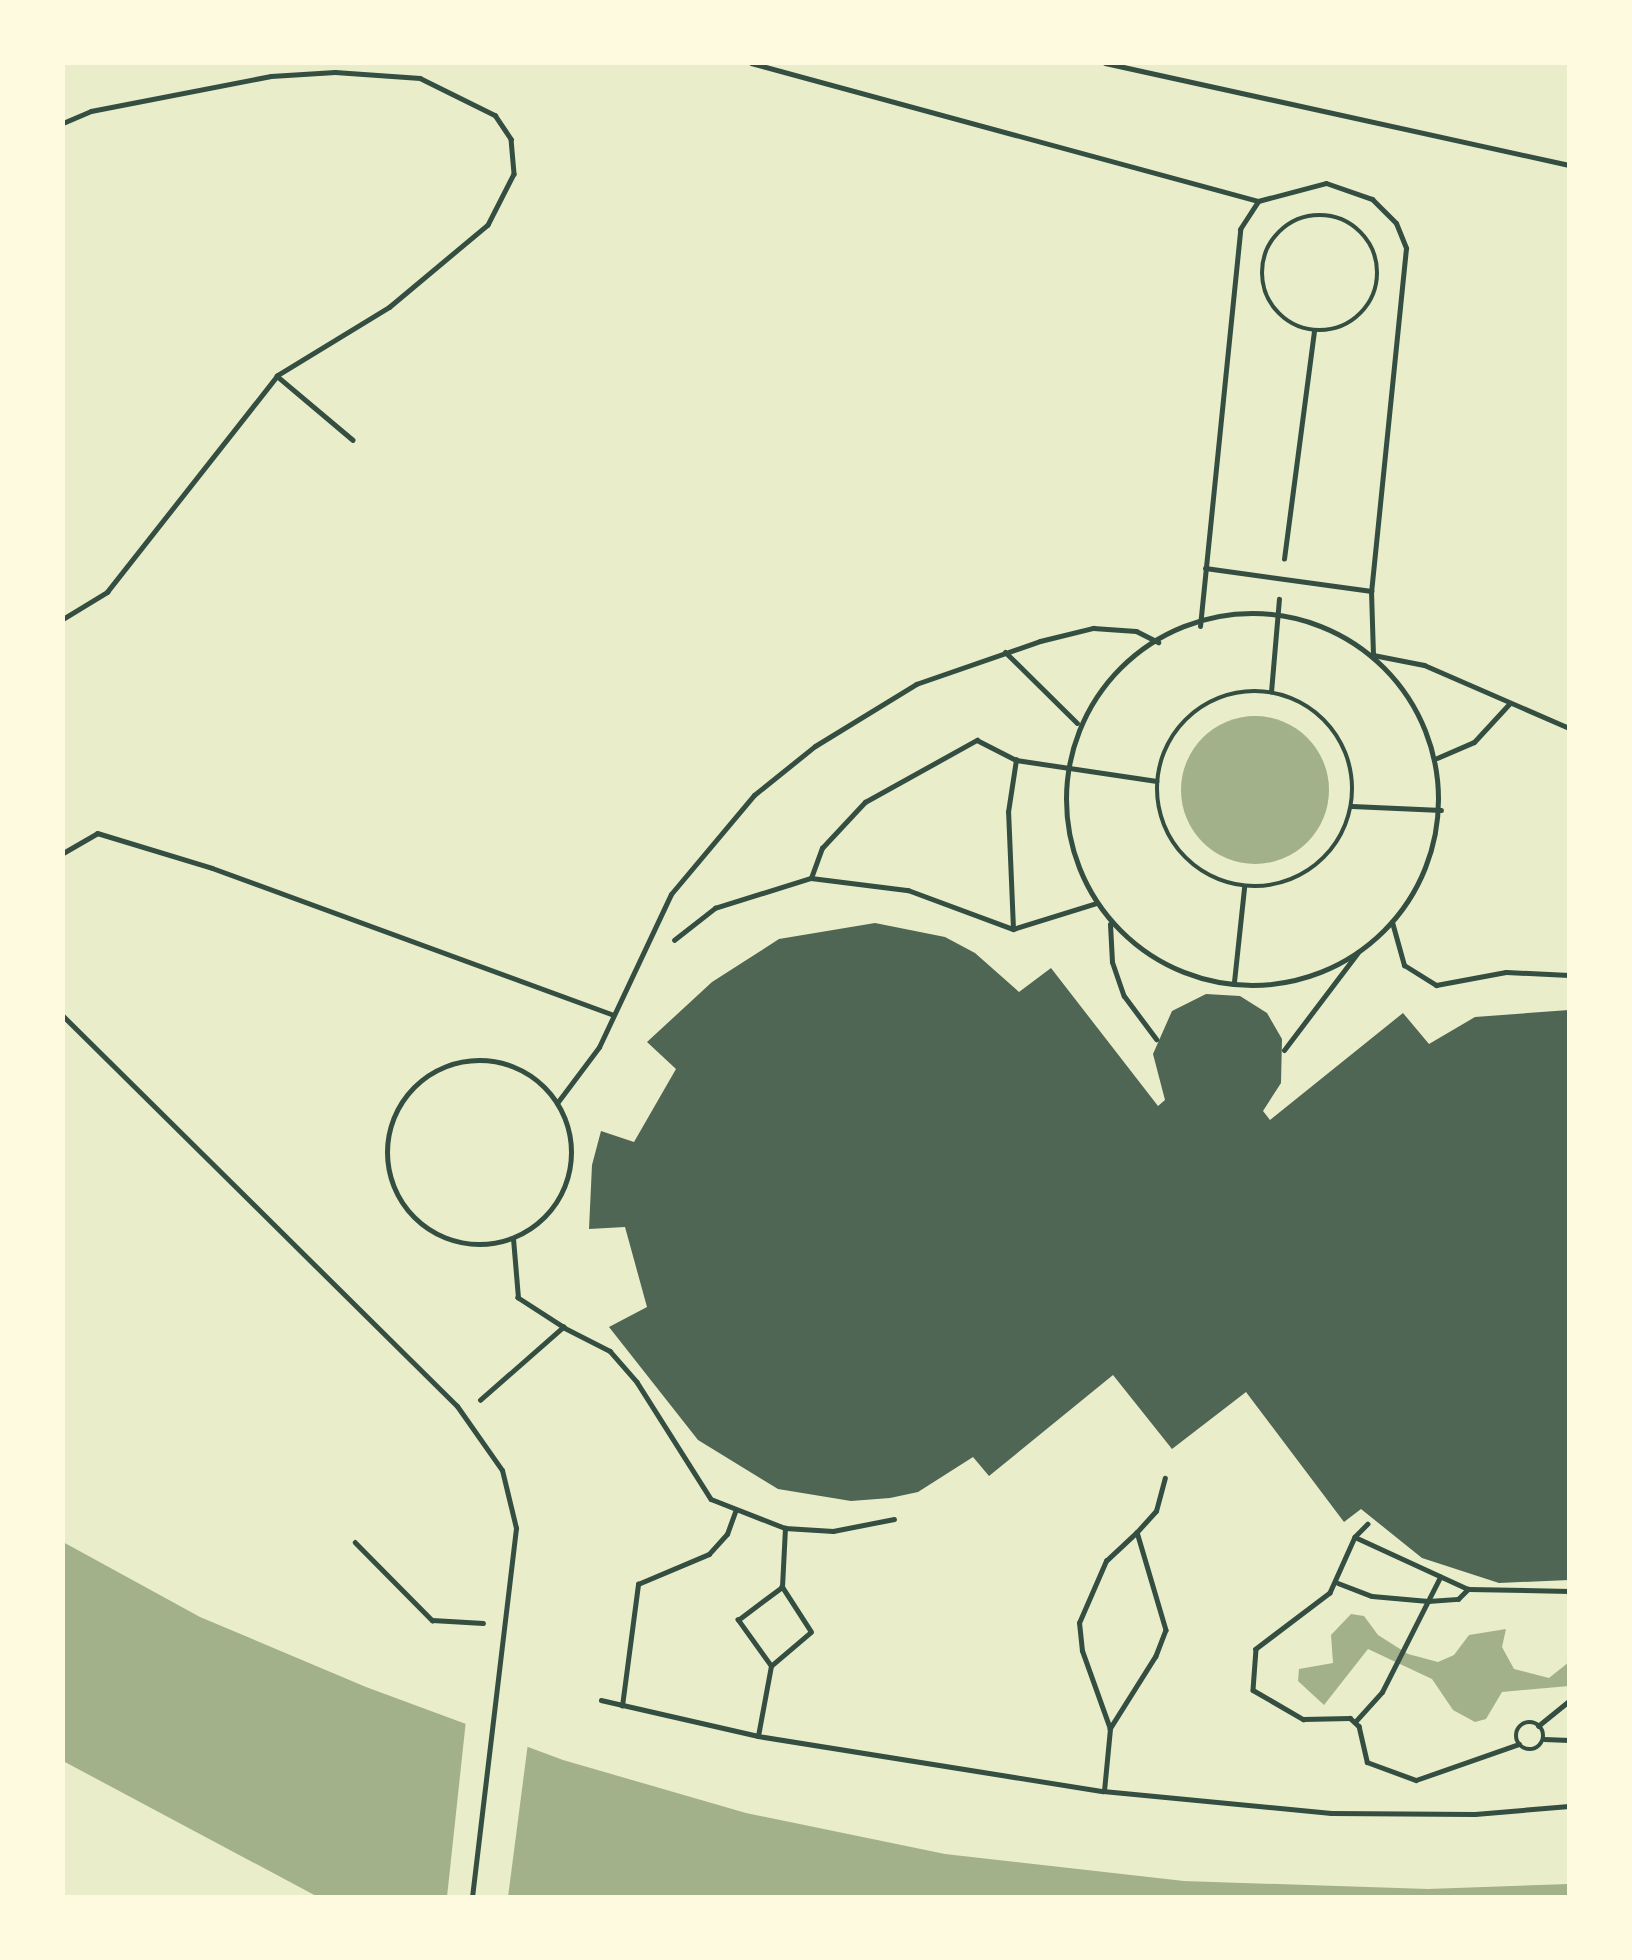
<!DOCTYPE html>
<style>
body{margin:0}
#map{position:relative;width:1632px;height:1960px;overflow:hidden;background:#e9edc9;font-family:"PT Serif",serif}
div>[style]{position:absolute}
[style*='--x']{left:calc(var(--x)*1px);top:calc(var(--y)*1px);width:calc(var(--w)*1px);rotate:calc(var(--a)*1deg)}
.water>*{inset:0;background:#a3b18a}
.round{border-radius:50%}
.pier>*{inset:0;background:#e9edc9}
.building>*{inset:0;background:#4f6655}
.path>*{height:4.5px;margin:-2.25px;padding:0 2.25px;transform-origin:2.25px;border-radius:2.25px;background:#344e41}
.path>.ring{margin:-2.25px;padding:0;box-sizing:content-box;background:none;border:4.5px solid #344e41;border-radius:50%}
.service>*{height:5px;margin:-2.5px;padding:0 2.5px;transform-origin:2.5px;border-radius:2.5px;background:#344e41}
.service>.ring{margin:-2.5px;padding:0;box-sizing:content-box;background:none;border:5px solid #344e41;border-radius:50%}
span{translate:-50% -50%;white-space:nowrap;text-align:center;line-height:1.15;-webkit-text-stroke:5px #fefae0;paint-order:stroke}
.frame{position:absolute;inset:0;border:65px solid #fefae0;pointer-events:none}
</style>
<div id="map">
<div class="water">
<i class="round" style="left:1181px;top:716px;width:148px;height:148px"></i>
<i style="clip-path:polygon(63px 1542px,200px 1617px,366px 1687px,563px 1760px,746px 1813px,945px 1854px,1184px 1881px,1428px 1889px,1569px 1884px,1569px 1897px,318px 1897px,63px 1761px)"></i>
<i style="clip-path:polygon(1351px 1614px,1364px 1616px,1378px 1635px,1408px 1654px,1438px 1662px,1454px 1655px,1469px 1635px,1506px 1629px,1502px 1647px,1514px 1669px,1549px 1678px,1569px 1662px,1569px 1686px,1502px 1692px,1486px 1719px,1475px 1722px,1453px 1710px,1432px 1679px,1368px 1649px,1324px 1705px,1298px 1681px,1299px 1669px,1333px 1663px,1331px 1635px)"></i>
</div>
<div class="pier">
<i style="clip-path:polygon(466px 1720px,528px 1743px,508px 1897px,447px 1897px)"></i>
</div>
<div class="building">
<i style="clip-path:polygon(875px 923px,945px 937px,975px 953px,1019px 992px,1051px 968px,1158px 1106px,1165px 1100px,1153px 1054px,1172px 1011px,1206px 994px,1240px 996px,1267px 1013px,1282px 1039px,1281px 1083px,1263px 1111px,1270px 1120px,1403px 1013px,1429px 1044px,1475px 1017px,1569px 1010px,1569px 1580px,1499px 1583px,1422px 1558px,1361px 1509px,1344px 1522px,1246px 1392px,1172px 1449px,1113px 1375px,989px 1476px,973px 1457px,918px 1492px,890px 1498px,851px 1501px,778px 1489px,698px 1440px,609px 1327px,647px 1307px,625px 1227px,589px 1229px,592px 1165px,601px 1131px,634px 1142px,676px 1069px,647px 1042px,712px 982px,779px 939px)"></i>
</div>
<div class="path">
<i style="--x:63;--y:123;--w:30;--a:-23"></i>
<i style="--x:91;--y:111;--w:183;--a:-11"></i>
<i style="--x:271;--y:76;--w:64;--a:-3.6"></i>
<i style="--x:335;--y:72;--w:85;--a:4"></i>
<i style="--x:420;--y:78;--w:84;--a:26.3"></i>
<i style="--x:495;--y:115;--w:29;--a:56"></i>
<i style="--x:511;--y:139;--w:35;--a:85"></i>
<i style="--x:514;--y:174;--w:57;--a:117"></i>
<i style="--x:488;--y:225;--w:128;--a:140.1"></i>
<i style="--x:390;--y:307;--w:132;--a:148.6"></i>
<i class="ring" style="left:1262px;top:215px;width:111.5px;height:111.5px"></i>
<i style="--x:1284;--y:559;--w:230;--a:-82.5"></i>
<i style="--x:63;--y:619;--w:52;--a:-31.5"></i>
<i style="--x:107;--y:592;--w:275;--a:-51.8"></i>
<i style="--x:277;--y:376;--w:99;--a:40.1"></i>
<i class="ring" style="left:1157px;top:691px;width:191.5px;height:191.5px"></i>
<i style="--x:1271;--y:692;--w:93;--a:-85.1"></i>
<i style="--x:1352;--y:806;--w:89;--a:2.6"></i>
<i style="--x:811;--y:878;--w:32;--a:-70"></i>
<i style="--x:822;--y:848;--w:63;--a:-46.9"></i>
<i style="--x:865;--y:802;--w:128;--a:-29"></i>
<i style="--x:977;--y:740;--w:44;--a:27.1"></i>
<i style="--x:1016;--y:760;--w:142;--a:8.5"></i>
<i style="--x:1013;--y:929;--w:117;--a:-92.4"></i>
<i style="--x:1008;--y:812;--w:53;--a:-81.3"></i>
<i style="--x:674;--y:940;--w:52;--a:-38"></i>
<i style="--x:715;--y:908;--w:101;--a:-17.4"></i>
<i style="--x:811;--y:878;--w:98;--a:7.1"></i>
<i style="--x:908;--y:890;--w:112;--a:20.4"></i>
<i style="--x:1013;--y:929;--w:85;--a:-17.2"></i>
<i style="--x:1234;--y:982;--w:95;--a:-83.9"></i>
<i style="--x:563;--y:1327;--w:53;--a:27.1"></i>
<i style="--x:610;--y:1351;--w:41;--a:48.9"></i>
<i style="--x:637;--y:1382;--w:138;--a:57.7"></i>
<i style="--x:711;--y:1499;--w:79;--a:21.4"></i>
<i style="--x:785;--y:1528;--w:48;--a:3.6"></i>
<i style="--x:833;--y:1531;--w:62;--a:-11.1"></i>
<i style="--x:480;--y:1400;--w:111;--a:-41.3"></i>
<i style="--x:563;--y:1327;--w:54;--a:-147.2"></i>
<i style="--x:518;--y:1298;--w:59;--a:-94.8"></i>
<i style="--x:1368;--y:1524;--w:18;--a:135"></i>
<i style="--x:1355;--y:1537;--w:61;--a:114.1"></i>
<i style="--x:1330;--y:1593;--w:93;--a:142.9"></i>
<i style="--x:1256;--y:1649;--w:41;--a:94.2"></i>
<i style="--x:1253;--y:1690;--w:58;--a:30.1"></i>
<i style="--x:1303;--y:1719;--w:47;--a:-1.2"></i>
<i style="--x:1350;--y:1718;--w:12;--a:42"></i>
<i style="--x:1359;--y:1726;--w:37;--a:77"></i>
<i style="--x:1367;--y:1762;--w:52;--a:20.2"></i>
<i style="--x:1416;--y:1780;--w:109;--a:-19.3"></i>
<i style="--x:1137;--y:1532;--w:102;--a:73.5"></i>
<i style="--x:1166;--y:1630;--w:28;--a:111"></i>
<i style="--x:1156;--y:1656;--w:86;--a:122.2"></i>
<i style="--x:1110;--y:1729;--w:83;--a:-109.7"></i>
<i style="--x:1082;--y:1651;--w:28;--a:-96"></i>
<i style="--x:1079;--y:1623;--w:68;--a:-66.5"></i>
<i style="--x:1106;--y:1561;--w:42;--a:-43.1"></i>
<i style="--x:1137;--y:1532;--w:28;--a:-48"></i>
<i style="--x:1156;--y:1511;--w:34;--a:-75"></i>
<i style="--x:1355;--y:1537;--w:124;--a:24.7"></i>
<i style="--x:355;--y:1542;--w:110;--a:45.4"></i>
<i style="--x:432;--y:1620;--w:51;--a:3.4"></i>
<i style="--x:1338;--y:1583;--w:36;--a:21"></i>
<i style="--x:1372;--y:1596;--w:56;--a:5.1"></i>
<i style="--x:1428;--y:1601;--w:30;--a:-4"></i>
<i style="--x:1458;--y:1599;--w:14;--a:-45"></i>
<i style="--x:1468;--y:1589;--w:101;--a:1.1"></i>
<i style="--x:771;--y:1666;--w:52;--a:-40.4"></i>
<i style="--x:811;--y:1632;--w:54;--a:-122.8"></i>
<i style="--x:601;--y:1700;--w:161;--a:12.9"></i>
<i style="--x:758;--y:1736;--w:349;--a:9.1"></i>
<i style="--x:1103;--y:1791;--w:229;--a:5.5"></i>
<i style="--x:1331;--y:1813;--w:144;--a:0.4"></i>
<i style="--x:1475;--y:1814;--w:94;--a:-4.9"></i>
<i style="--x:622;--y:1706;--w:123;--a:-82.5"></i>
<i style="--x:638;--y:1584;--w:77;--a:-22.9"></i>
<i style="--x:709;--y:1554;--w:27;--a:-48"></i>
<i style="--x:727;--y:1534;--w:23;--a:-70"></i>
<i style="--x:1355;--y:1722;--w:40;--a:-48"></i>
<i style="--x:1382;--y:1692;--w:129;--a:-63.2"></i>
<i class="ring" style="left:1516px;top:1722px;width:23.5px;height:23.5px"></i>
<i style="--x:1538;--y:1726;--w:40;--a:-39"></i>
<i style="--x:758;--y:1736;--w:71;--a:-79.5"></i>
<i style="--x:771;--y:1666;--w:57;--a:-125.7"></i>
<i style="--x:738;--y:1620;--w:55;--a:-36.9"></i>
<i style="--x:782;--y:1587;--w:59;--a:-87.1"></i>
<i style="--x:1544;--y:1739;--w:25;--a:2"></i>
<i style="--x:1104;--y:1791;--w:62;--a:-84.5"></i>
</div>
<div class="service">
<i style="--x:751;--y:63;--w:525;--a:15.23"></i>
<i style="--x:1105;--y:63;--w:475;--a:12.4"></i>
<i style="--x:1205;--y:568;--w:168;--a:7.9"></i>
<i class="ring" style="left:1066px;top:613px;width:367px;height:367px"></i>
<i style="--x:1200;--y:626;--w:399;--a:-84.2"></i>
<i style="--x:1240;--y:229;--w:33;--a:-57"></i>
<i style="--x:1258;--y:201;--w:70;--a:-14.8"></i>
<i style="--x:1326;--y:183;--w:49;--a:19.2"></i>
<i style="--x:1372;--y:199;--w:34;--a:45"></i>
<i style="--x:1396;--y:223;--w:27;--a:68"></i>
<i style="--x:1406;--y:248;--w:345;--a:95.8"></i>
<i style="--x:1371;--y:591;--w:64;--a:88.2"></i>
<i style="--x:1373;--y:655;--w:52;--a:11.1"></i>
<i style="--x:1424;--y:665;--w:158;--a:23.5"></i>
<i style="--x:1005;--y:652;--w:101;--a:44.6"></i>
<i style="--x:1437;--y:758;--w:40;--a:-23.4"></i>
<i style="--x:1474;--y:742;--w:53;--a:-47.3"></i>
<i style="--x:63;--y:853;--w:39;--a:-30"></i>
<i style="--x:97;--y:833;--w:120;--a:16.9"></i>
<i style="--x:212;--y:868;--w:427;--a:20.1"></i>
<i style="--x:1392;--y:922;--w:45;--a:74.4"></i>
<i style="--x:1404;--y:965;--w:38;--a:32"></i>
<i style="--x:1436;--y:985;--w:71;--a:-10.5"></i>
<i style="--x:1506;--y:972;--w:63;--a:2.7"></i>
<i style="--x:1110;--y:924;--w:38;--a:87"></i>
<i style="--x:1112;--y:962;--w:36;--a:71"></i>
<i style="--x:1124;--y:996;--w:54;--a:53.3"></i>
<i style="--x:63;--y:1016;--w:554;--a:44.71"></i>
<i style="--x:457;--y:1406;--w:78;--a:54.9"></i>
<i style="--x:502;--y:1470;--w:60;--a:76.4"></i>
<i style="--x:516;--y:1528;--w:372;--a:96.8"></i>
<i style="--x:1284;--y:1050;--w:123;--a:-52.9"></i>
<i class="ring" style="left:387px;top:1060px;width:179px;height:179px"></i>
<i style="--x:557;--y:1103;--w:70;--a:-53.1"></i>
<i style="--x:599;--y:1047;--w:169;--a:-64.8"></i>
<i style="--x:671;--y:894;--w:129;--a:-50"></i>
<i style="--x:754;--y:795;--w:78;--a:-38.8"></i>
<i style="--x:815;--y:746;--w:119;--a:-31.5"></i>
<i style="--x:916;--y:684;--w:131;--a:-19.1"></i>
<i style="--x:1040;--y:641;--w:55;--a:-13.8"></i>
<i style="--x:1093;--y:628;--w:43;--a:4"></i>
<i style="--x:1136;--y:631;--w:25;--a:27"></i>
</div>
<div class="frame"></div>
</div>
